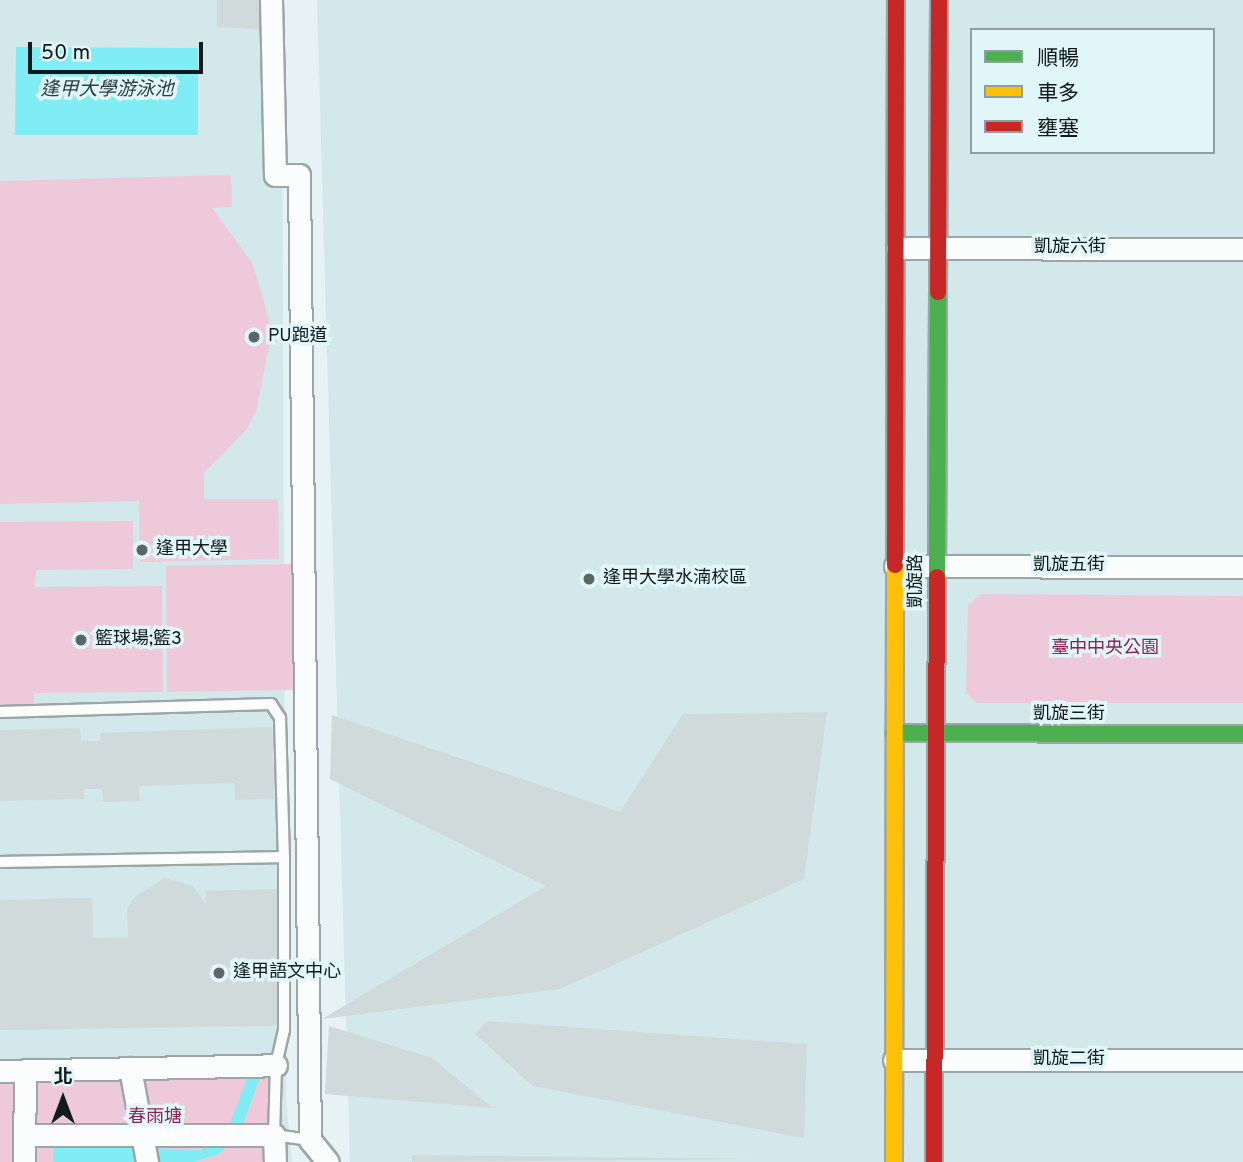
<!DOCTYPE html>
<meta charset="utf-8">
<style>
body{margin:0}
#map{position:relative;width:1243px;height:1162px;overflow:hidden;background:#e6f2f3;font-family:Overpass,"Noto Sans TC",sans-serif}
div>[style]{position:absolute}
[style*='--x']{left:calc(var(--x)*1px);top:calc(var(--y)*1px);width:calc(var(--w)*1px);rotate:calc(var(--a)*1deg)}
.built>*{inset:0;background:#d3e8eb}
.green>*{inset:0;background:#eec9d9}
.water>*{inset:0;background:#80ecf4}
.building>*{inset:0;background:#d0dadb}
.roads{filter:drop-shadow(2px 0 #9da6a7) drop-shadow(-2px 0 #9da6a7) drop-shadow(0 2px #9da6a7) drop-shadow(0 -2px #9da6a7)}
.lane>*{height:10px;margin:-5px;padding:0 5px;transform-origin:5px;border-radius:5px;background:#fbfdfd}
.street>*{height:21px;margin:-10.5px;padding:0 10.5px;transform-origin:10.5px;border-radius:10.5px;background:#fbfdfd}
.fast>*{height:16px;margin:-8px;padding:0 8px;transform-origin:8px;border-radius:8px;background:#4caf50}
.slow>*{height:16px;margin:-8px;padding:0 8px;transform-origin:8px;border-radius:8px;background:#ffc107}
.jam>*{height:16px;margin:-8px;padding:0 8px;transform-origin:8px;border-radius:8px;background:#c62828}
.dots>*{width:19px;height:19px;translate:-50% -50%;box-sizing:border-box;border:4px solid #e1f6f8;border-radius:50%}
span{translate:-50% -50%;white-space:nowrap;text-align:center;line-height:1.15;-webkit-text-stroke:7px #e1f6f8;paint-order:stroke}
.street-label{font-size:18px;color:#131a1b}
.poi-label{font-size:18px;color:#131a1b}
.left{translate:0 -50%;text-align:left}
.park-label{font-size:18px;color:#8f2057}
.water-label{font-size:19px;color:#273f42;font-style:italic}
.legend{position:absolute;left:970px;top:28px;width:245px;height:126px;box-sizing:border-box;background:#e1f6f8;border:2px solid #8f9ea0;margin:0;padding:9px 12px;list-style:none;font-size:21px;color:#131a1b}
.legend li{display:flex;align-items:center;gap:14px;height:35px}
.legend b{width:35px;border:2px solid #8f9ea0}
.north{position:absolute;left:28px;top:1064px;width:70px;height:70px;-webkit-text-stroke:5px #e1f6f8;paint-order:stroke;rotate:0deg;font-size:19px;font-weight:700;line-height:28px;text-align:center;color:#131a1b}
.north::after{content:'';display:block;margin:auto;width:24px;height:32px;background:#131a1b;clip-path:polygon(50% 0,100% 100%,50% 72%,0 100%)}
.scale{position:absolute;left:28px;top:42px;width:175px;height:32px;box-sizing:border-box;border:4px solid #131a1b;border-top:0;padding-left:9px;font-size:21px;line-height:24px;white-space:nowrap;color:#131a1b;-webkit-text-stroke:5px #e1f6f8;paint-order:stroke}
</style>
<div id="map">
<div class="built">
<i style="clip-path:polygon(0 0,282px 0,286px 1101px,292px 1162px,0 1162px)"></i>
<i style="clip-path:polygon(evenodd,317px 0,1243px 0,1243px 1162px,350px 1162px,317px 0,972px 30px,1213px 30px,1213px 152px,972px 152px,972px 30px)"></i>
</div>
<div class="green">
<i style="clip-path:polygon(231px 175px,232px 207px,212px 208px,253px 264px,272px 331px,256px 412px,246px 430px,204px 473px,204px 499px,278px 499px,279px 559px,140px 562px,139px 501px,0 504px,0 181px)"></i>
<i style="clip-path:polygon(133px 521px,133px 569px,36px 570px,35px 587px,162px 586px,163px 692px,34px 693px,34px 706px,0 706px,0 522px)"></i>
<i style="clip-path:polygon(293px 564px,295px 690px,167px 692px,166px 566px)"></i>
<i style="clip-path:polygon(981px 594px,1243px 596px,1243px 703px,977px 703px,966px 693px,968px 605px)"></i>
<i style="clip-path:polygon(282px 1074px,282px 1162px,28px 1162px,28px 1075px)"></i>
<i style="clip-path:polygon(19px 1082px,18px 1162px,0 1162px,0 1083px)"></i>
</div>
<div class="water">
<i style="clip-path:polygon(16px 47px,198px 48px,198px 135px,15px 135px)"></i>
<i style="clip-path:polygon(260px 1078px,239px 1134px,219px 1154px,193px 1162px,53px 1162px,54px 1144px,201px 1150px,229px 1126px,247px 1079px)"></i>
</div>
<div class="building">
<i style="clip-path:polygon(217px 0,267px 0,268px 30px,217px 27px)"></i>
<i style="clip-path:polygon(827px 712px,804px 879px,560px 989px,322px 1019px,546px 886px,330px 779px,332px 715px,620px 812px,683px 714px)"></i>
<i style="clip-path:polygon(272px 727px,274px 799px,235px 800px,234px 783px,139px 786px,140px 801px,103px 802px,102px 789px,84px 789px,84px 799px,0 801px,0 730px,80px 728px,81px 741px,101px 741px,100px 733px)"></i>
<i style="clip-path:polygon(164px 878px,193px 886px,206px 904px,206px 891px,277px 889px,278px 1026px,0 1030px,0 900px,92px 898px,93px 938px,128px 937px,127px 909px,134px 898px)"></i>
<i style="clip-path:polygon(487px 1021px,807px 1044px,804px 1138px,533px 1086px,475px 1034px)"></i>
<i style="clip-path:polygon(329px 1026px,432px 1058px,493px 1108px,325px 1094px)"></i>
<i style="clip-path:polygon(412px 1155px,764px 1159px,412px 1162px)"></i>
</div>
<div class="roads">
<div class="lane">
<i style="--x:0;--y:712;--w:271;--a:-1.7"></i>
<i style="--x:271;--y:704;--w:17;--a:57"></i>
<i style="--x:280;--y:718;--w:139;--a:88.4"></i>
<i style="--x:284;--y:857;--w:173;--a:90"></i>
<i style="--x:284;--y:1030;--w:36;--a:103"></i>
<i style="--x:276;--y:1065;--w:70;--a:91.6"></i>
<i style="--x:274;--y:1135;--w:36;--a:8"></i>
<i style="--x:0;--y:862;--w:284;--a:-1"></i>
</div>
<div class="street">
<i style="--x:271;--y:0;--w:175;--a:88.7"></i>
<i style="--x:275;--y:175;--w:24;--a:0"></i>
<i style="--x:299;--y:175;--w:965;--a:89.35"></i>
<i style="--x:310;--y:1140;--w:28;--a:51"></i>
<i style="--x:897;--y:248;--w:346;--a:0.2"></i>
<i style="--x:895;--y:566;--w:348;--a:0.2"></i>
<i style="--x:894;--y:1060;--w:349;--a:0"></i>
<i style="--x:130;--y:1068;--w:96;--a:79.7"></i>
<i style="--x:0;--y:1071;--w:276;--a:-1.2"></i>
<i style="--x:24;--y:1135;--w:250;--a:0"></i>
<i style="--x:274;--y:1135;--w:27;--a:88"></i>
<i style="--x:24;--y:1162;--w:92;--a:-89.4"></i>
</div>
<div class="fast">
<i style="--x:937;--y:577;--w:285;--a:-89.8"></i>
<i style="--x:894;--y:733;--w:349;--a:0.2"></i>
</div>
<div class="slow">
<i style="--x:894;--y:1162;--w:597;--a:-89.9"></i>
</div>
<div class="jam">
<i style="--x:938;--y:292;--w:292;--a:-89.8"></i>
<i style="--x:895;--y:565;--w:565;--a:-89.9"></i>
<i style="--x:934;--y:1162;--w:585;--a:-89.71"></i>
</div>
</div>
<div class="dots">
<i style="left:254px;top:337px;background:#5d6667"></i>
<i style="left:142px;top:550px;background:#5d6667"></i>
<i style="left:589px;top:579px;background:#5d6667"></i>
<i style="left:81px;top:640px;background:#5d6667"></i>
<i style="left:219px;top:973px;background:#5d6667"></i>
</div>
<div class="street-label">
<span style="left:1070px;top:248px">凱旋六街</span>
<span style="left:1069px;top:566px">凱旋五街</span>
<span style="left:917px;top:581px;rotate:-90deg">凱旋路</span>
<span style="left:1069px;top:715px">凱旋三街</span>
<span style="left:1069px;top:1060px">凱旋二街</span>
</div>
<div class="poi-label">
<span class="left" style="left:268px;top:337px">PU跑道</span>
<span class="left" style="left:156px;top:550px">逢甲大學</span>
<span class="left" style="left:603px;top:579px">逢甲大學水湳校區</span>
<span class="left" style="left:95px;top:640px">籃球場;籃3</span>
<span class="left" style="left:233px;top:973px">逢甲語文中心</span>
</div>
<div class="park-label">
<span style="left:1105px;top:649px">臺中中央公園</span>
<span style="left:155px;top:1118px">春雨塘</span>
</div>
<div class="water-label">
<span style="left:107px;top:91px">逢甲大學游泳池</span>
</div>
<ul class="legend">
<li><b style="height:9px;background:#4caf50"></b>順暢</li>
<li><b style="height:9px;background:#ffc107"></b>車多</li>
<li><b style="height:9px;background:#c62828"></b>壅塞</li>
</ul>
<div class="north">北</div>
<div class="scale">50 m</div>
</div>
